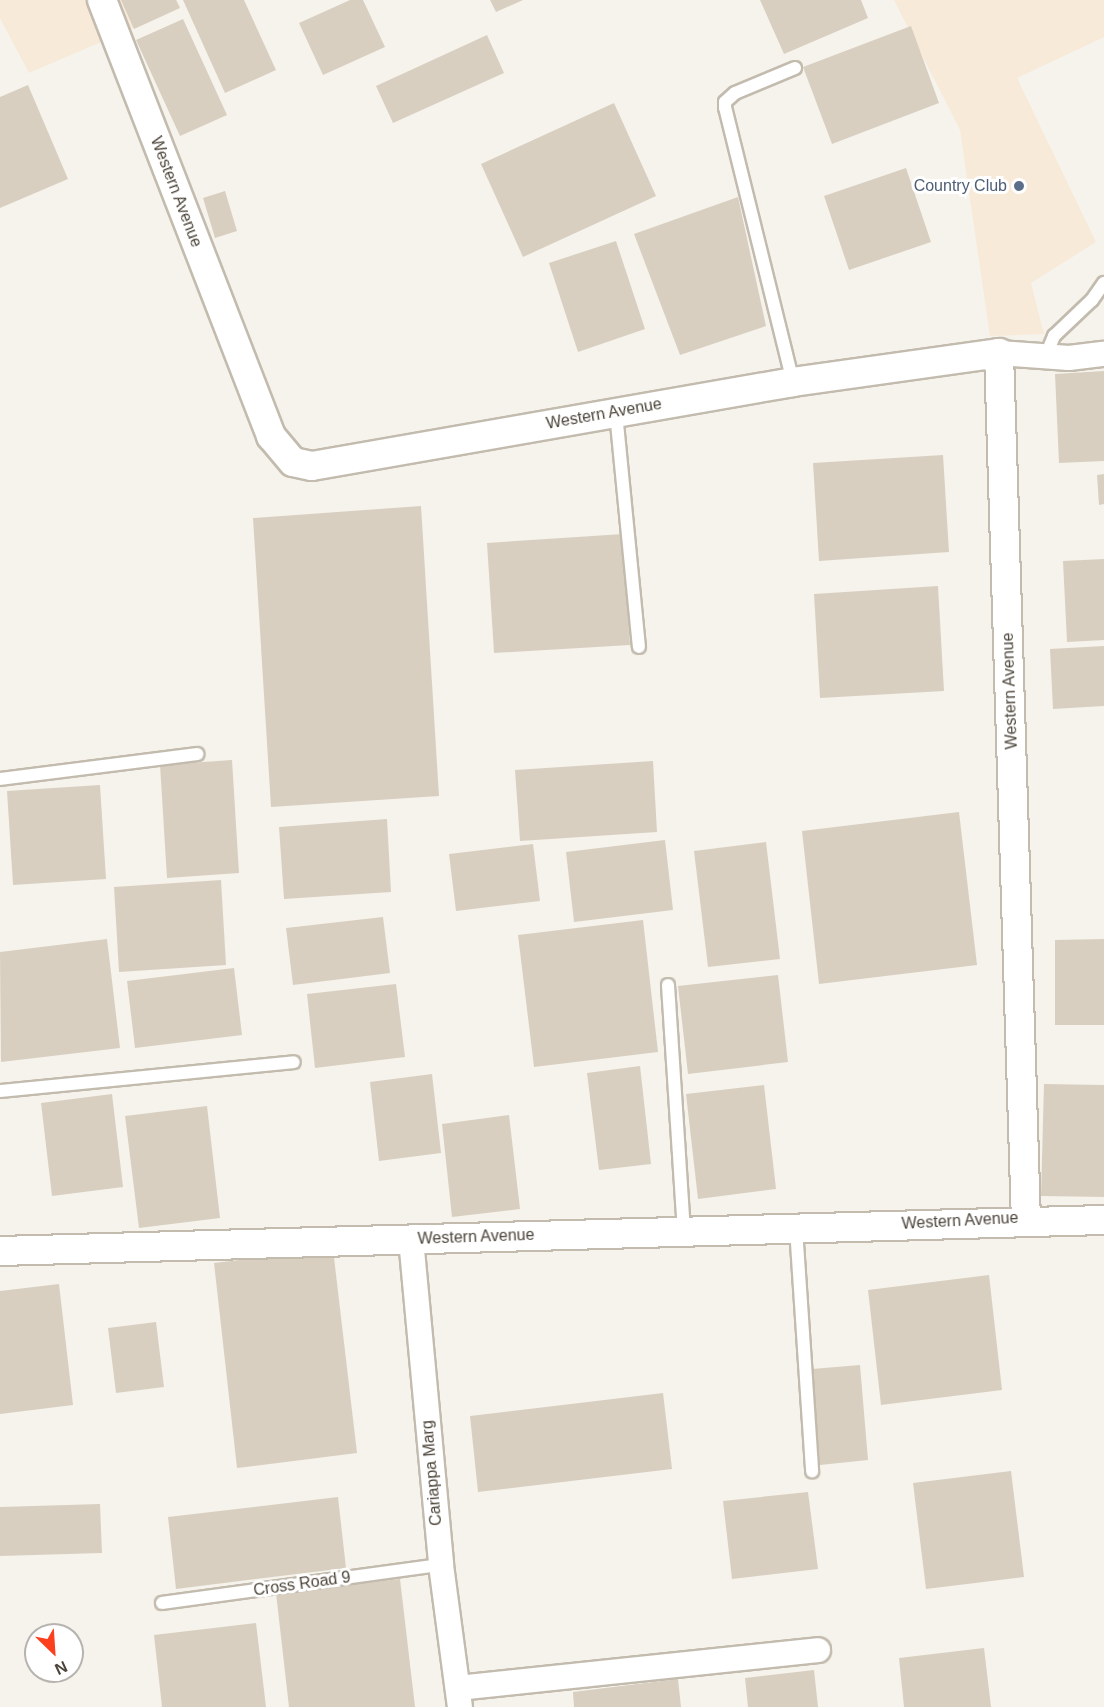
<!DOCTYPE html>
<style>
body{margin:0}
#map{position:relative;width:1104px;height:1707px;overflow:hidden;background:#f6f3ec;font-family:Helvetica,sans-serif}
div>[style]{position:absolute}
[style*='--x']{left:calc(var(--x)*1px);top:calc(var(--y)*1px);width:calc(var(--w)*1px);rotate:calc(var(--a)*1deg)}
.commercial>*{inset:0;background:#f7ead8}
.building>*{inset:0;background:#d8cfc1}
.roads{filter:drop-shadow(2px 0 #c2bbae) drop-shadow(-2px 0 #c2bbae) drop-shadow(0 2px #c2bbae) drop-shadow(0 -2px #c2bbae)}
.service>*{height:12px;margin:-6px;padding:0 6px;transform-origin:6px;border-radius:6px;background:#fff}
.minor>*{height:24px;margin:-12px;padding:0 12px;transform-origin:12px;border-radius:12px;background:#fff}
.tertiary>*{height:28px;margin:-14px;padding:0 14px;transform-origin:14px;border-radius:14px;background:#fff}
.dots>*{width:16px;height:16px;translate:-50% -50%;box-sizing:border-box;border:3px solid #fff;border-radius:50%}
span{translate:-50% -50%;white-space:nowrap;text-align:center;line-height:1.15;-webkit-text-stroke:6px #fff;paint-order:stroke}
.service-label{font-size:16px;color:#4e5e75}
.right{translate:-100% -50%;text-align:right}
.street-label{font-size:16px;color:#4b4439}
.north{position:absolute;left:24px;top:1623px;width:60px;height:60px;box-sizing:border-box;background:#fff;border:2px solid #b7b4b0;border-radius:50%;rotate:155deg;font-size:16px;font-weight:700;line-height:24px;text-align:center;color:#4b4439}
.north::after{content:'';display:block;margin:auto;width:21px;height:27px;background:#fc3f1d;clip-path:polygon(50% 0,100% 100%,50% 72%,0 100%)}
</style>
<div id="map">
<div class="commercial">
<i style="clip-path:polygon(0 0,177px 0,180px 8px,29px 73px,0 18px)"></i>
<i style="clip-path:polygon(894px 0,1104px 0,1104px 37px,1017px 78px,1096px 242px,1031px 283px,1044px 334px,990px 336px,960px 130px)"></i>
</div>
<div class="building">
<i style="clip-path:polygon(121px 0,176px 0,180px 8px,134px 29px)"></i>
<i style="clip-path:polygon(183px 0,244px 0,276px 70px,225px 93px)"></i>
<i style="clip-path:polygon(350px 0,363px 0,385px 47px,323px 75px,299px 23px)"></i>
<i style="clip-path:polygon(490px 0,523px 0,496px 12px)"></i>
<i style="clip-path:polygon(760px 0,861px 0,868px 18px,784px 54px)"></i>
<i style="clip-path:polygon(183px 19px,227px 115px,180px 136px,136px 40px)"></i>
<i style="clip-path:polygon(911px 26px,939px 103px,832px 144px,803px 67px)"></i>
<i style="clip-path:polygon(487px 35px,504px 73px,393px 123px,376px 86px)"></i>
<i style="clip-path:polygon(28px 85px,68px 179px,0 208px,0 97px)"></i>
<i style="clip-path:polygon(614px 103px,656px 196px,523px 257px,481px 164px)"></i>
<i style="clip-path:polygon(906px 168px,931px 242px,849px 270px,824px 196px)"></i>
<i style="clip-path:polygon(225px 191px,237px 231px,215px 238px,203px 198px)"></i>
<i style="clip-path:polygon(738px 197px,766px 326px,680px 355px,634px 234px)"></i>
<i style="clip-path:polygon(616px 241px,645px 329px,578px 352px,549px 263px)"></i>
<i style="clip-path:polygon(1104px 371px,1104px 461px,1059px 463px,1055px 374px)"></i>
<i style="clip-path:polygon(943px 455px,949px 552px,819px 561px,813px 463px)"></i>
<i style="clip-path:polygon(1104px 474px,1104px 504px,1099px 505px,1097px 475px)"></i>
<i style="clip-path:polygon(421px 506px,439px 796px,271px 807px,253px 518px)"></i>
<i style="clip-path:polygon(623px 534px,630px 645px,494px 653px,487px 543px)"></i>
<i style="clip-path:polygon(1104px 559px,1104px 640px,1067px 642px,1063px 561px)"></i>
<i style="clip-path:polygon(938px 586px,944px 691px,820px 698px,814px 594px)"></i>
<i style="clip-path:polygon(1104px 646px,1104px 706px,1053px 709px,1050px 649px)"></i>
<i style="clip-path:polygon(232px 760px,239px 873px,167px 878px,160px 765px)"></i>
<i style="clip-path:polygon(653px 761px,657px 832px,520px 841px,515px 770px)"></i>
<i style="clip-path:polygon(100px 785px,106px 879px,13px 885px,7px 791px)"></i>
<i style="clip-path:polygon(959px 812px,977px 965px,819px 984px,802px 831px)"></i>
<i style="clip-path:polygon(387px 819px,391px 892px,284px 899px,279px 827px)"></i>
<i style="clip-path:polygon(665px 840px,673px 910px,574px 922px,566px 852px)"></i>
<i style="clip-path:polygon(766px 842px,780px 959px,708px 967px,694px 851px)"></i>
<i style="clip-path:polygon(533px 844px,540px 901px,456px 911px,449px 854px)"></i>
<i style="clip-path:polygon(221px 880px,226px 965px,119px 972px,114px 887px)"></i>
<i style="clip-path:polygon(383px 917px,390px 973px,293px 985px,286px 928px)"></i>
<i style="clip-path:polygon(643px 920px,658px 1052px,534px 1067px,518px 935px)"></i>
<i style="clip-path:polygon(107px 939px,120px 1048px,1px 1062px,0 952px)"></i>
<i style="clip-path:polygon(1104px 939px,1104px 1025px,1055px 1025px,1055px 940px)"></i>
<i style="clip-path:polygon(234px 968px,242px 1035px,135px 1048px,127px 981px)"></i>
<i style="clip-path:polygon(778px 975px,788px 1062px,688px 1074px,678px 986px)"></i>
<i style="clip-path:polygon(396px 984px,405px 1057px,315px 1068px,307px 994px)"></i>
<i style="clip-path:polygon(640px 1066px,651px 1164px,599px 1170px,587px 1073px)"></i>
<i style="clip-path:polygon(432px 1074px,441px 1153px,379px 1161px,370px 1082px)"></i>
<i style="clip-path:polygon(1044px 1084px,1104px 1085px,1104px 1197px,1041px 1196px)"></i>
<i style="clip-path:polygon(764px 1085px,776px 1189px,698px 1199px,686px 1094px)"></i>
<i style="clip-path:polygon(112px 1094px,123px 1187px,52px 1196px,41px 1103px)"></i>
<i style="clip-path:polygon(207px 1106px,220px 1218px,139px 1228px,125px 1116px)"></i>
<i style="clip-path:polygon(509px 1115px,520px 1209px,452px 1217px,442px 1124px)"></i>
<i style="clip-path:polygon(333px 1249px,357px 1453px,237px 1468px,214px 1263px)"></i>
<i style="clip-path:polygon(989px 1275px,1002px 1390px,881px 1405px,868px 1290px)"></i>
<i style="clip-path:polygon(59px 1284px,73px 1405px,0 1414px,0 1291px)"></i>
<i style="clip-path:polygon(156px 1322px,164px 1387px,116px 1393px,108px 1328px)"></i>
<i style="clip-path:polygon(860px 1365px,868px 1460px,820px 1465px,812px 1369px)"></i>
<i style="clip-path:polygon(663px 1393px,672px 1469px,478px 1492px,470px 1416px)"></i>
<i style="clip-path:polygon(1011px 1471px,1024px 1577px,926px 1589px,913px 1483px)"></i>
<i style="clip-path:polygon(808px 1492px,818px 1569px,732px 1579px,723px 1501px)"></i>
<i style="clip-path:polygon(338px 1497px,346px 1568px,176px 1589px,168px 1517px)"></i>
<i style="clip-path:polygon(100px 1504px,102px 1553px,0 1556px,0 1507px)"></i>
<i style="clip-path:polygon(400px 1579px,415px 1707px,289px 1707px,276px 1593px)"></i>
<i style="clip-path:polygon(256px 1623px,266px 1707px,162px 1707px,154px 1635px)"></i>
<i style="clip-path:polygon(984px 1648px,991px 1707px,904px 1707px,899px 1658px)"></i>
<i style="clip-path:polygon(814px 1670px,818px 1707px,748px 1707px,745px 1678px)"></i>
<i style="clip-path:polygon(678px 1679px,681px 1707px,574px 1707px,573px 1692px)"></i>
</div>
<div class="roads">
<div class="service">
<i style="--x:1046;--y:355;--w:21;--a:-67"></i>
<i style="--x:1054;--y:336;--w:52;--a:-43.5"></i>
<i style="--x:1092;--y:300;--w:21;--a:-55"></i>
<i style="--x:793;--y:382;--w:282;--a:-103.9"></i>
<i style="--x:725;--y:108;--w:6;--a:-90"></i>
<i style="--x:725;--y:102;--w:13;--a:-42"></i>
<i style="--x:735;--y:93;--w:65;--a:-22.6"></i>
<i style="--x:616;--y:413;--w:235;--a:84.4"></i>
<i style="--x:0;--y:779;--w:199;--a:-7.2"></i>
<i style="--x:668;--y:985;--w:246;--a:86.3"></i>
<i style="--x:0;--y:1091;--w:295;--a:-5.6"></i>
<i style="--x:796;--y:1228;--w:244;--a:86.2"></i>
<i style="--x:162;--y:1603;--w:282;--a:-7.8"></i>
</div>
<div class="minor">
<i style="--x:999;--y:353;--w:70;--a:4.1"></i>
<i style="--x:1069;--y:358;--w:35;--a:-7"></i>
<i style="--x:411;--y:1239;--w:327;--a:84.7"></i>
<i style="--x:441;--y:1565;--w:143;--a:82.4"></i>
<i style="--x:458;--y:1688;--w:362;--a:-6"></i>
</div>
<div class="tertiary">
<i style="--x:102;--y:0;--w:468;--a:68.8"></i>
<i style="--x:271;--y:436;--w:34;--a:50"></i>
<i style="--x:293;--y:462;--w:19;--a:12"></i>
<i style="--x:312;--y:466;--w:488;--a:-9.9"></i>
<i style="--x:793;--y:382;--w:208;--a:-8"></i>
<i style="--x:999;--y:353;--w:868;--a:88.22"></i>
<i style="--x:0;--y:1251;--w:1104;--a:-1.61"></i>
</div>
</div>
<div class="dots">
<i style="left:1019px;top:186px;background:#5c6f8a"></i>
</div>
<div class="service-label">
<span class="right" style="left:1007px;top:186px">Country Club</span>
</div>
<div class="street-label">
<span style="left:176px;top:192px;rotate:69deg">Western Avenue</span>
<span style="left:604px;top:414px;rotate:-10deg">Western Avenue</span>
<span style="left:1010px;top:691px;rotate:-92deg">Western Avenue</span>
<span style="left:960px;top:1221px;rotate:-3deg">Western Avenue</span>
<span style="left:476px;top:1237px;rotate:-2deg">Western Avenue</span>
<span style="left:432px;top:1473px;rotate:-95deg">Cariappa Marg</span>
<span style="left:302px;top:1584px;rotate:-8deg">Cross Road 9</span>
</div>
<div class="north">N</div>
</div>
